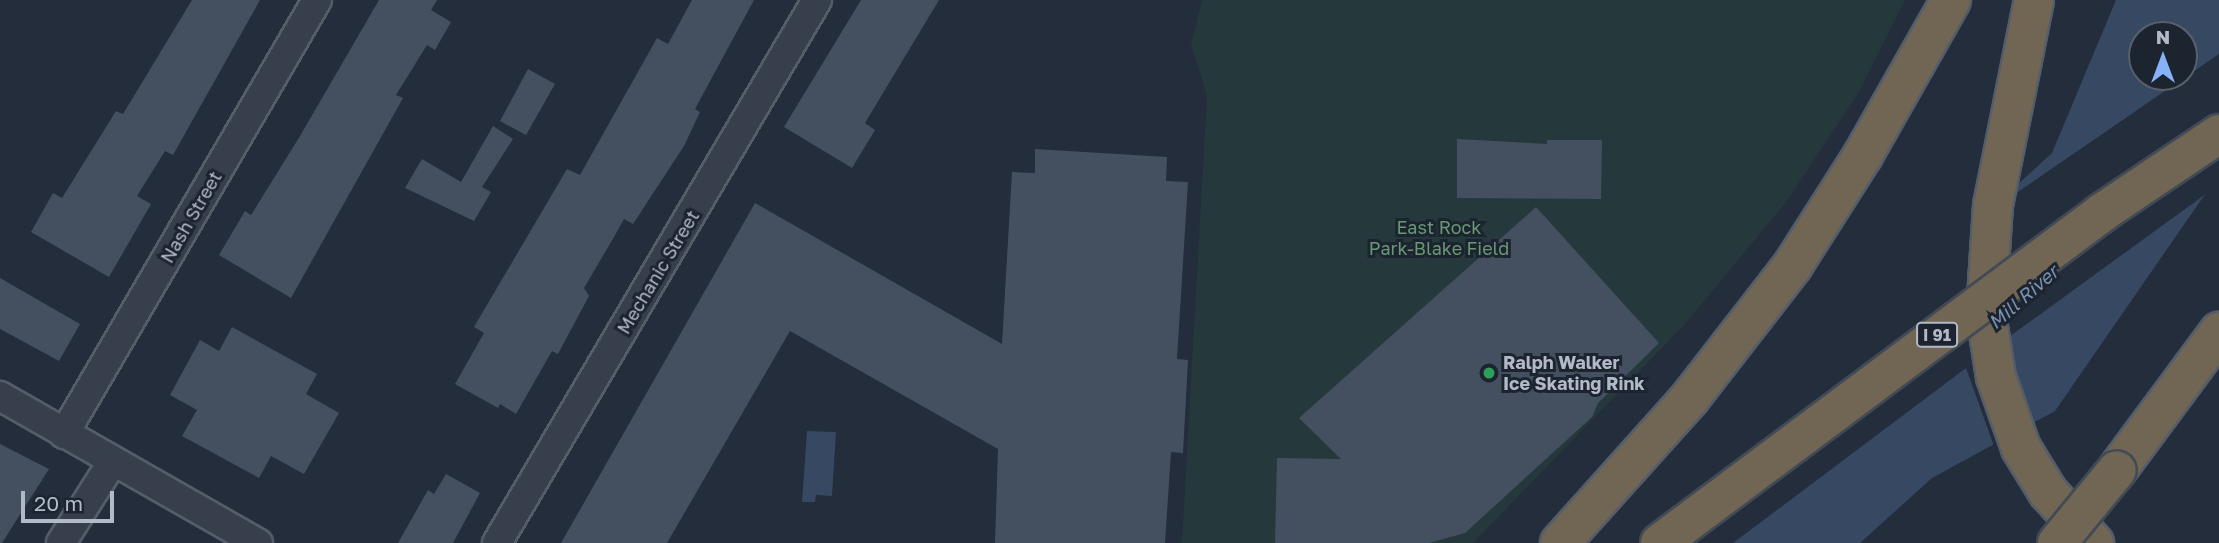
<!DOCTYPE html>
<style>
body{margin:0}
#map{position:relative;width:2219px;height:543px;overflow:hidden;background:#232d3b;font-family:"Golos Text",sans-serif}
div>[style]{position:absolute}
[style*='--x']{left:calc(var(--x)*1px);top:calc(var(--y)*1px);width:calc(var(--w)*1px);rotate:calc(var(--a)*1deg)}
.green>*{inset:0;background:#25393c}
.water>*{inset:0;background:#364862}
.pier>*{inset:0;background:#232d3b}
.building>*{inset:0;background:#445060}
.roads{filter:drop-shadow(2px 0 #555d69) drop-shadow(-2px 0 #555d69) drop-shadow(0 2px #555d69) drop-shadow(0 -2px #555d69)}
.street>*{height:28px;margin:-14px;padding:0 14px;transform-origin:14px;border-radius:14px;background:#363f4b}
.highway>*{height:38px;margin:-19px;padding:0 19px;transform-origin:19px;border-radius:19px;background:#716653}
.bridges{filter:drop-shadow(2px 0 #424a56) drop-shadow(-2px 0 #424a56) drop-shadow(0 2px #424a56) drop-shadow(0 -2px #424a56)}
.highway-bridge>*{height:38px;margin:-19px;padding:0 19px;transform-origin:19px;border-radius:19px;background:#716653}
.dots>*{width:19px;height:19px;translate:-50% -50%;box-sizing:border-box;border:4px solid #1c2430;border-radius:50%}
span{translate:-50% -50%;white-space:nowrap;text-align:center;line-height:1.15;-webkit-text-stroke:6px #1c2430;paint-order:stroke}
.shield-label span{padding:2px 5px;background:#1c2430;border:2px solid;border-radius:5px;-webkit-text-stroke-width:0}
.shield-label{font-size:16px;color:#b2bac7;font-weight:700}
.street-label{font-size:18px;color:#b2bac7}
.park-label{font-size:18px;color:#699874}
.poi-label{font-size:18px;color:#b2bac7;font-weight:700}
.left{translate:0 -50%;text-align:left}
.water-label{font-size:19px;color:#7a90af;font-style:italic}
.north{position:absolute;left:2128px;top:21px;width:70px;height:70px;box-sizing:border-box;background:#1c2430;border:2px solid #58606c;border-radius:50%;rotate:0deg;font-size:19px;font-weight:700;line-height:28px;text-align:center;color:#b2bac7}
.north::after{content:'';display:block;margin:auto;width:24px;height:32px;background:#87b2f6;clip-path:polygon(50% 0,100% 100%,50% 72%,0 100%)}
.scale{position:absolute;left:21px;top:491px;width:93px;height:32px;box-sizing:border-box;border:4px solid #b2bac7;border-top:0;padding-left:9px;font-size:21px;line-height:24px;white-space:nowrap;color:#b2bac7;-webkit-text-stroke:5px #1c2430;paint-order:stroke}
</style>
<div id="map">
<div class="green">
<i style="clip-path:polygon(1202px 0,1905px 0,1859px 92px,1787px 201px,1685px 324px,1473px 543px,1182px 543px,1207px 95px,1191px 44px)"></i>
</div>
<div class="water">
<i style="clip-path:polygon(evenodd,2116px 0,2219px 0,2219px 174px,2055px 411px,1932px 478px,1860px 543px,1680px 543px,1902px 290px,2052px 153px,2116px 0,2142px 35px,2184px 35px,2184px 77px,2142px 77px,2142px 35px)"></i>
<i style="clip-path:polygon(807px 431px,836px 432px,832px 496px,816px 495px,815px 502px,802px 502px)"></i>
</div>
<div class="pier">
<i style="clip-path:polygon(2219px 54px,2219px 181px,2214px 188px,2006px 339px,2033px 427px,1995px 449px,1966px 368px,1733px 543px,1677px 543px,1675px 485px,1768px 391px,1960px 236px,2017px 180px,2015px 194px)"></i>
</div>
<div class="building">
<i style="clip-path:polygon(192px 0,260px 0,173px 155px,165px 151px,137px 196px,151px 204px,109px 277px,31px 232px,53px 193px,62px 198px,116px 111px,123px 114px)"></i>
<i style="clip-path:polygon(379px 0,437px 0,431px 10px,451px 22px,435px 50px,427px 45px,396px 95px,403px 98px,291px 298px,219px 255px,245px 211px,251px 215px,300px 136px)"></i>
<i style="clip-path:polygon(692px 0,754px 0,695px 109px,700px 112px,684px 146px,633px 224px,624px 219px,614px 237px,584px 288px,589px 296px,558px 354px,552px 351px,516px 414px,500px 404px,498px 408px,455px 384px,484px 333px,474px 327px,567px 169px,580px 175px,657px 38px,668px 44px)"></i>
<i style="clip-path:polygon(861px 0,939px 0,865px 123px,875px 130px,852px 168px,784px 127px)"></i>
<i style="clip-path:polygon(528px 69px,555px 84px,526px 135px,500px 121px)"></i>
<i style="clip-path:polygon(493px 126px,513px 139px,482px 187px,491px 192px,474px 221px,405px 188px,422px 159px,461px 182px)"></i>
<i style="clip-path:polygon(1457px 139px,1547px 144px,1547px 140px,1602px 140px,1601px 199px,1457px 198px)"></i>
<i style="clip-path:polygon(1035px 149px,1167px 157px,1166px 181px,1188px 182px,1177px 359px,1188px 360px,1183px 453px,1171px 452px,1165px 543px,995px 543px,998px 449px,790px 331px,667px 543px,561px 543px,755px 203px,1002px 344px,1012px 172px,1035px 173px)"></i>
<i style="clip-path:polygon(1536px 207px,1659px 343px,1598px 403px,1592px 417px,1465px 533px,1429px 543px,1275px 543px,1277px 458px,1341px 459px,1299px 418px)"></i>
<i style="clip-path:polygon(0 278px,80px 324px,59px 361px,0 329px)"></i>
<i style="clip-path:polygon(232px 327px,317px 374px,306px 394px,339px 413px,304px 474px,271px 456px,259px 478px,182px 436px,197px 410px,170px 395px,200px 340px,219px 351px)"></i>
<i style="clip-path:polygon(0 444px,49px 469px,2px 543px,0 543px)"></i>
<i style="clip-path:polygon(446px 474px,480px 493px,453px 543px,398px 543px,428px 490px,434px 494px)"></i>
</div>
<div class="roads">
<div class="street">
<i style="--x:0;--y:396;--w:297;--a:29.7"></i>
<i style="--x:64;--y:434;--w:502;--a:-59.76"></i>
<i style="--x:61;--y:543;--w:97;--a:-57.6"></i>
<i style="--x:497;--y:543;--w:630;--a:-59.49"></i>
</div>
<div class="highway">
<i style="--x:2034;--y:0;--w:209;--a:101.3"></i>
<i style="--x:1993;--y:205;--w:109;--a:93.7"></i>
<i style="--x:1986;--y:314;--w:64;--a:81"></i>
<i style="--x:1996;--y:377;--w:75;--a:70.6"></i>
<i style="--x:2021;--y:448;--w:52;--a:58.5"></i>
<i style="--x:2048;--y:492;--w:69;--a:48"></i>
<i style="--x:2117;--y:470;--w:172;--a:-53.5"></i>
<i style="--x:1560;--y:543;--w:195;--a:-48.1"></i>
<i style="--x:1690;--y:398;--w:168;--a:-52.2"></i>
<i style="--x:1793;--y:265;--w:130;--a:-57.5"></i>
<i style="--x:1863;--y:155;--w:178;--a:-60.4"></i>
</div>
</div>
<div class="bridges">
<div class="highway-bridge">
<i style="--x:1660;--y:543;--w:553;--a:-36.77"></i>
<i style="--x:2103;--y:212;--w:140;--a:-33.9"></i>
<i style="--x:2057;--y:543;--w:94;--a:-50.6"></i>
</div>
</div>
<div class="dots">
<i style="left:1489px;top:373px;background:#2e9e5b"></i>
</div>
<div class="shield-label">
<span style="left:1937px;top:335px">I 91</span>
</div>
<div class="street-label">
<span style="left:191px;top:217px;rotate:-60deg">Nash Street</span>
<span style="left:658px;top:272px;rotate:-59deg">Mechanic Street</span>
</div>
<div class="park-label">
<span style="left:1439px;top:238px">East Rock<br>Park-Blake Field</span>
</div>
<div class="poi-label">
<span class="left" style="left:1503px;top:373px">Ralph Walker<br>Ice Skating Rink</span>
</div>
<div class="water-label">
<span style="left:2023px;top:297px;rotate:-41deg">Mill River</span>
</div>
<div class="north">N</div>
<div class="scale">20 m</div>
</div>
